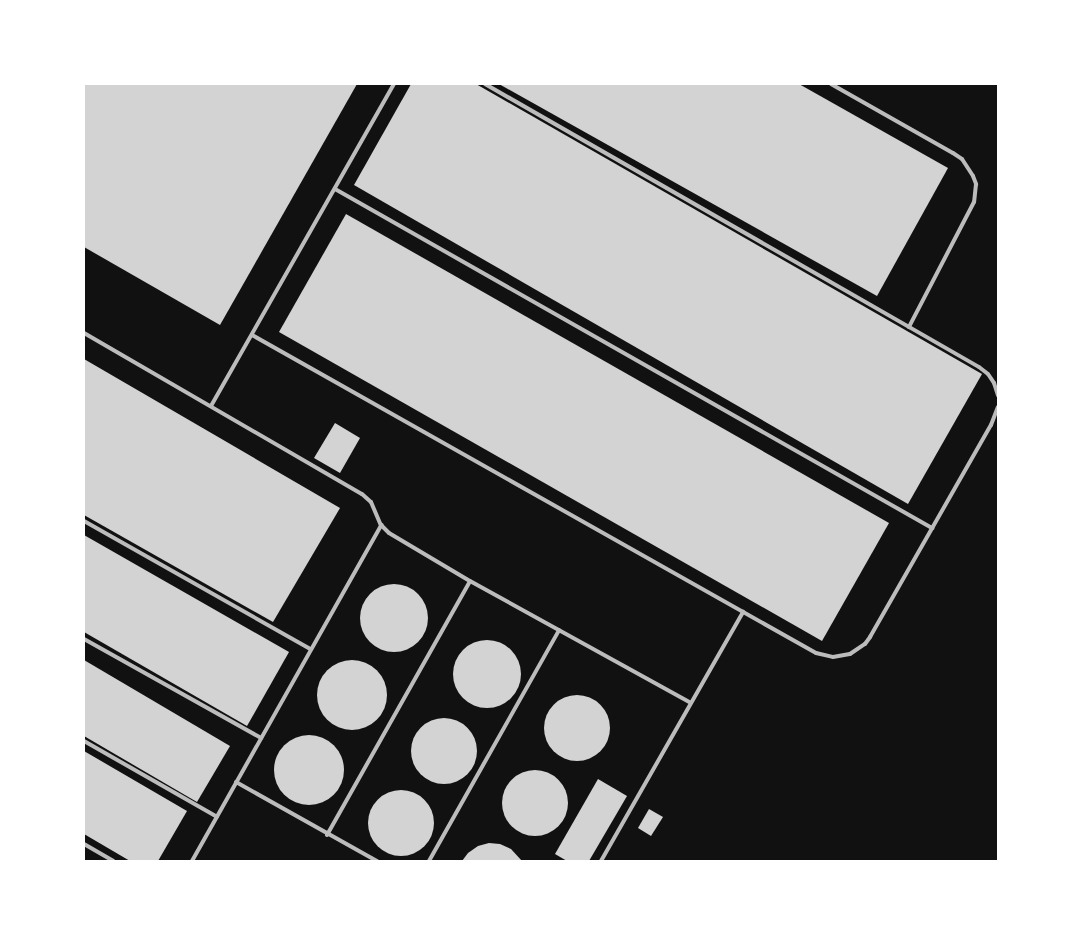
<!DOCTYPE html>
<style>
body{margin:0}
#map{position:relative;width:1082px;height:945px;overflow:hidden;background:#111;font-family:Figtree,sans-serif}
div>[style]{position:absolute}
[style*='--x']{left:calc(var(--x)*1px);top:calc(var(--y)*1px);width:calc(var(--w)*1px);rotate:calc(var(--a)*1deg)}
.building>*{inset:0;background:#d3d3d3}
.round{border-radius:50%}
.service>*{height:4px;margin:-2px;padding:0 2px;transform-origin:2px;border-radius:2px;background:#bcbcbc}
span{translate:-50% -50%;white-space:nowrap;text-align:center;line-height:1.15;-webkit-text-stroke:5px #fff;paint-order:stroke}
.frame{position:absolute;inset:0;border:85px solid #fff;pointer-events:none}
</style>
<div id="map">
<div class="building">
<i style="clip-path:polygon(84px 84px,357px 84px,220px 325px,84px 247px)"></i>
<i style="clip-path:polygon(411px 84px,476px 84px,982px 374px,908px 504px,354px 185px)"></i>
<i style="clip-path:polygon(499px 84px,799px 84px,948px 168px,877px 296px)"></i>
<i style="clip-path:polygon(346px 214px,889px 523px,822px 641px,279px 332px)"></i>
<i style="clip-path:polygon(84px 359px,340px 508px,273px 622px,84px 515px)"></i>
<i style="clip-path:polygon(335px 423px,360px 438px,340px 473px,314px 458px)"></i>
<i style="clip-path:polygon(84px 535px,289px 652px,247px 726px,84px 632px)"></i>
<i class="round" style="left:360px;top:584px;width:68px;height:68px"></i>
<i class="round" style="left:453px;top:640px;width:68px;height:68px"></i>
<i style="clip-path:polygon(84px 660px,230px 746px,197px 802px,84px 736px)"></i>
<i class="round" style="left:317px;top:660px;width:70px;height:70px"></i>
<i class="round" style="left:544px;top:695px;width:66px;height:66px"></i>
<i class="round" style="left:411px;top:718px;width:66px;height:66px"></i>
<i class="round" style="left:274px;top:735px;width:70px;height:70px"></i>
<i style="clip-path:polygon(84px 751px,187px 811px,158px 861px,130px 861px,84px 834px)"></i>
<i class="round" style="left:502px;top:770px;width:66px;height:66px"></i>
<i style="clip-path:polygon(598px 779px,627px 796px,589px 861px,567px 861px,555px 854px)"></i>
<i class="round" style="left:368px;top:790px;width:66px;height:66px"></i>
<i style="clip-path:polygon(649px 809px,663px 817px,651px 836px,638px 828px)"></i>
<i style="clip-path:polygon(489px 843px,500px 844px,511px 849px,522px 861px,462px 861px,468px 853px,478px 846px)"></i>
</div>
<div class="service">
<i style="--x:485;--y:84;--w:569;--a:29.81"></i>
<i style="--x:979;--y:367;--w:11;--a:38"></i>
<i style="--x:988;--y:374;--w:11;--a:56"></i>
<i style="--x:994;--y:383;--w:13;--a:72"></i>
<i style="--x:831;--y:84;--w:140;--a:29.5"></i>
<i style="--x:953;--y:153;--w:11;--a:34"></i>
<i style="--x:962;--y:159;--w:20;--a:57"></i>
<i style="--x:973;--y:176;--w:9;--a:69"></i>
<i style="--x:976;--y:184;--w:18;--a:96"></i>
<i style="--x:974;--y:202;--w:141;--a:117.5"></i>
<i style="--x:335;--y:189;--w:687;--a:29.59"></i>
<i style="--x:84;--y:333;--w:321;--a:30.1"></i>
<i style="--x:362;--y:494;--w:12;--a:42"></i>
<i style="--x:371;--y:502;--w:25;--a:67"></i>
<i style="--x:381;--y:525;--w:11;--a:45"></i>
<i style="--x:389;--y:533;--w:94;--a:30.7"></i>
<i style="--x:470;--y:581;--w:252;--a:28.9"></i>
<i style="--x:252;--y:335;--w:647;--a:29.42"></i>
<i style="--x:816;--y:653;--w:17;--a:13"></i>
<i style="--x:833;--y:657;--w:17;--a:-10"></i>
<i style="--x:850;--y:654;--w:18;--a:-34"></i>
<i style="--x:865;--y:644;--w:9;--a:-54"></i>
<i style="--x:870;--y:637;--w:244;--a:-60.3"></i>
<i style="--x:991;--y:425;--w:19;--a:-69"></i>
<i style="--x:211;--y:406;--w:370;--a:-60.4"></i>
<i style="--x:84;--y:521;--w:260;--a:29.5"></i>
<i style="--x:84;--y:639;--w:203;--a:29.2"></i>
<i style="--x:84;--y:741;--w:153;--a:29.7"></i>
<i style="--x:236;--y:782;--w:162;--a:29.3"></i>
<i style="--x:327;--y:835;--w:291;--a:-60.6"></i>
<i style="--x:84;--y:844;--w:34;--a:30"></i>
<i style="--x:192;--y:861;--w:386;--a:-60.6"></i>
<i style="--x:429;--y:861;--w:265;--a:-60.6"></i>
<i style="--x:601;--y:861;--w:287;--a:-60.3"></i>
</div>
<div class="frame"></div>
</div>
